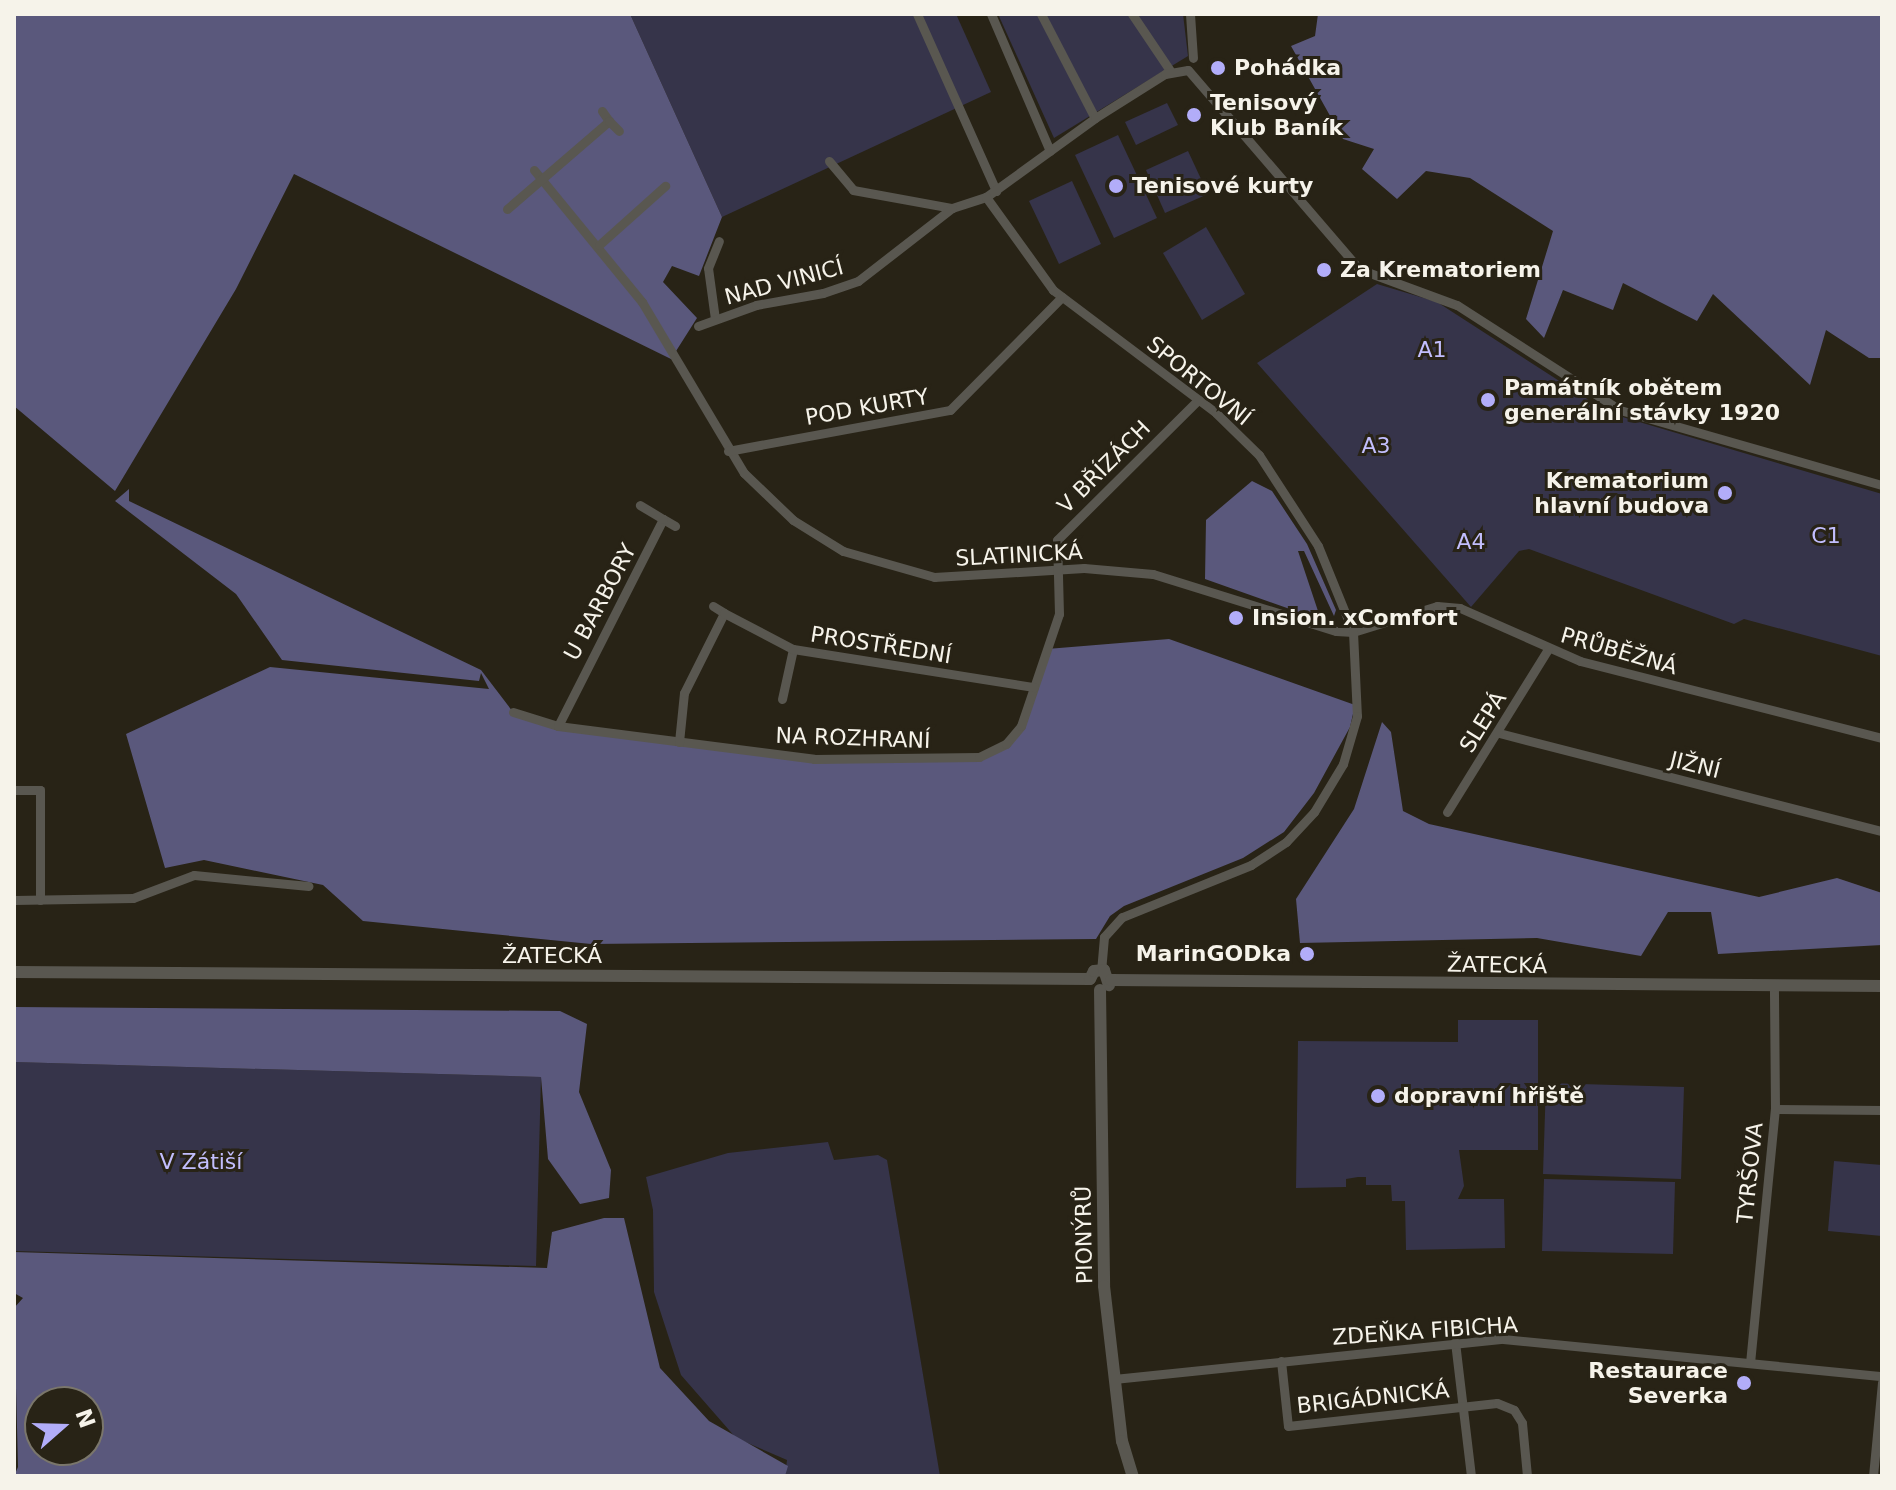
<!DOCTYPE html>
<meta charset="utf-8">
<style>
body{margin:0}
#map{position:relative;width:1896px;height:1490px;overflow:hidden;background:#282316;font-family:"DejaVu Sans",sans-serif}
div>[style]{position:absolute}
[style*='--x']{left:calc(var(--x)*1px);top:calc(var(--y)*1px);width:calc(var(--w)*1px);rotate:calc(var(--a)*1deg)}
.green>*{inset:0;background:#36344a}
.forest>*{inset:0;background:#5a587c}
.minor>*{height:9px;margin:-4.5px;padding:0 4.5px;transform-origin:4.5px;border-radius:4.5px;background:#595750}
.tertiary>*{height:12px;margin:-6px;padding:0 6px;transform-origin:6px;border-radius:6px;background:#595750}
.dots>*{width:22px;height:22px;translate:-50% -50%;box-sizing:border-box;border:4px solid #282316;border-radius:50%}
span{translate:-50% -50%;white-space:nowrap;text-align:center;line-height:1.15;-webkit-text-stroke:6px #282316;paint-order:stroke}
.poi-label{font-size:22px;color:#f6f3ea;font-weight:700}
.left{translate:0 -50%;text-align:left}
.right{translate:-100% -50%;text-align:right}
.street-label{font-size:22px;color:#f6f3ea}
.park-label{font-size:22px;color:#c2befd}
.frame{position:absolute;inset:0;border:16px solid #f6f3ea;pointer-events:none}
.north{position:absolute;left:24px;top:1386px;width:80px;height:80px;box-sizing:border-box;background:#282316;border:2px solid #7a766b;border-radius:50%;rotate:70deg;font-size:22px;font-weight:700;line-height:32px;text-align:center;color:#f6f3ea}
.north::after{content:'';display:block;margin:auto;width:28px;height:36px;background:#b2adf9;clip-path:polygon(50% 0,100% 100%,50% 72%,0 100%)}
</style>
<div id="map">
<div class="green">
<i style="clip-path:polygon(630px 14px,956px 14px,991px 92px,722px 217px)"></i>
<i style="clip-path:polygon(998px 14px,1183px 14px,1188px 56px,1054px 138px)"></i>
<i style="clip-path:polygon(1167px 103px,1178px 125px,1136px 145px,1125px 122px)"></i>
<i style="clip-path:polygon(1118px 135px,1157px 218px,1114px 238px,1075px 155px)"></i>
<i style="clip-path:polygon(1188px 151px,1208px 194px,1165px 213px,1146px 170px)"></i>
<i style="clip-path:polygon(1072px 181px,1101px 244px,1059px 264px,1029px 201px)"></i>
<i style="clip-path:polygon(1206px 227px,1245px 294px,1202px 320px,1163px 253px)"></i>
<i style="clip-path:polygon(1377px 284px,1437px 302px,1609px 413px,1882px 494px,1882px 656px,1744px 619px,1734px 624px,1529px 549px,1519px 551px,1471px 607px,1257px 363px)"></i>
<i style="clip-path:polygon(1458px 1020px,1538px 1020px,1538px 1150px,1459px 1150px,1464px 1186px,1458px 1199px,1504px 1199px,1505px 1248px,1406px 1250px,1405px 1201px,1392px 1201px,1391px 1185px,1366px 1185px,1366px 1177px,1358px 1177px,1346px 1179px,1346px 1187px,1296px 1188px,1298px 1041px,1458px 1042px)"></i>
<i style="clip-path:polygon(14px 1062px,541px 1077px,536px 1266px,14px 1251px)"></i>
<i style="clip-path:polygon(1546px 1083px,1684px 1087px,1681px 1179px,1543px 1174px)"></i>
<i style="clip-path:polygon(828px 1142px,834px 1160px,878px 1155px,887px 1160px,940px 1476px,785px 1476px,787px 1460px,736px 1438px,681px 1375px,654px 1292px,653px 1210px,646px 1177px,728px 1153px)"></i>
<i style="clip-path:polygon(1834px 1161px,1882px 1165px,1882px 1236px,1828px 1231px)"></i>
<i style="clip-path:polygon(1544px 1179px,1675px 1182px,1673px 1254px,1542px 1251px)"></i>
</div>
<div class="forest">
<i style="clip-path:polygon(14px 14px,630px 14px,722px 217px,699px 276px,672px 266px,663px 282px,697px 318px,671px 359px,294px 174px,236px 289px,115px 491px,14px 406px)"></i>
<i style="clip-path:polygon(1318px 14px,1882px 14px,1882px 358px,1869px 358px,1826px 330px,1810px 385px,1713px 294px,1697px 321px,1623px 283px,1613px 310px,1563px 290px,1544px 338px,1526px 319px,1553px 231px,1470px 178px,1426px 171px,1397px 199px,1362px 169px,1374px 149px,1343px 139px,1291px 46px,1315px 36px)"></i>
<i style="clip-path:polygon(1252px 481px,1272px 491px,1307px 544px,1336px 610px,1334px 616px,1304px 551px,1298px 551px,1321px 620px,1205px 579px,1206px 520px)"></i>
<i style="clip-path:polygon(129px 489px,129px 501px,481px 670px,513px 712px,558px 726px,814px 759px,969px 759px,1002px 746px,1022px 721px,1047px 649px,1169px 639px,1355px 705px,1350px 727px,1314px 793px,1284px 832px,1243px 858px,1124px 906px,1110px 916px,1096px 939px,591px 944px,363px 921px,323px 885px,204px 860px,165px 868px,126px 734px,270px 667px,489px 689px,481px 673px,479px 681px,282px 660px,236px 594px,115px 501px)"></i>
<i style="clip-path:polygon(1382px 722px,1391px 732px,1403px 811px,1429px 824px,1759px 897px,1837px 878px,1882px 893px,1882px 945px,1718px 954px,1711px 912px,1668px 912px,1641px 956px,1537px 938px,1300px 943px,1296px 899px,1354px 809px)"></i>
<i style="clip-path:polygon(14px 1007px,560px 1011px,587px 1024px,579px 1092px,611px 1170px,609px 1198px,580px 1204px,548px 1159px,541px 1077px,14px 1062px)"></i>
<i style="clip-path:polygon(evenodd,604px 1218px,624px 1218px,660px 1368px,709px 1421px,788px 1466px,785px 1476px,14px 1476px,18px 1467px,14px 1308px,23px 1298px,14px 1293px,14px 1252px,547px 1268px,552px 1232px,604px 1218px,88px 1402px,88px 1450px,40px 1450px,40px 1402px,88px 1402px)"></i>
</div>
<div class="minor">
<i style="--x:917;--y:14;--w:194;--a:65.9"></i>
<i style="--x:991;--y:14;--w:149;--a:66.7"></i>
<i style="--x:1041;--y:14;--w:117;--a:62.6"></i>
<i style="--x:1132;--y:14;--w:70;--a:56.1"></i>
<i style="--x:1190;--y:14;--w:44;--a:86.1"></i>
<i style="--x:602;--y:111;--w:12;--a:55"></i>
<i style="--x:829;--y:161;--w:38;--a:50"></i>
<i style="--x:853;--y:190;--w:101;--a:10.3"></i>
<i style="--x:952;--y:208;--w:36;--a:-18"></i>
<i style="--x:986;--y:197;--w:135;--a:-35.9"></i>
<i style="--x:1095;--y:118;--w:83;--a:-32.2"></i>
<i style="--x:1165;--y:74;--w:23;--a:-10"></i>
<i style="--x:1188;--y:70;--w:262;--a:49.3"></i>
<i style="--x:1359;--y:269;--w:104;--a:20.2"></i>
<i style="--x:1457;--y:305;--w:194;--a:32.8"></i>
<i style="--x:1620;--y:410;--w:273;--a:16"></i>
<i style="--x:534;--y:170;--w:171;--a:50.7"></i>
<i style="--x:642;--y:302;--w:199;--a:59.2"></i>
<i style="--x:744;--y:473;--w:68;--a:43.8"></i>
<i style="--x:793;--y:520;--w:59;--a:31.8"></i>
<i style="--x:843;--y:551;--w:95;--a:15.9"></i>
<i style="--x:934;--y:577;--w:150;--a:-3.4"></i>
<i style="--x:1084;--y:568;--w:69;--a:5"></i>
<i style="--x:1153;--y:574;--w:192;--a:17.3"></i>
<i style="--x:1336;--y:631;--w:17;--a:3"></i>
<i style="--x:1353;--y:632;--w:88;--a:-17.2"></i>
<i style="--x:1437;--y:606;--w:23;--a:5"></i>
<i style="--x:1460;--y:608;--w:131;--a:23.8"></i>
<i style="--x:1580;--y:661;--w:312;--a:14.3"></i>
<i style="--x:986;--y:197;--w:115;--a:54.2"></i>
<i style="--x:1053;--y:290;--w:204;--a:37"></i>
<i style="--x:1216;--y:413;--w:60;--a:44.3"></i>
<i style="--x:1259;--y:455;--w:108;--a:57"></i>
<i style="--x:1318;--y:546;--w:93;--a:67.9"></i>
<i style="--x:1353;--y:632;--w:84;--a:87.3"></i>
<i style="--x:1357;--y:716;--w:50;--a:106.3"></i>
<i style="--x:1343;--y:764;--w:56;--a:121.1"></i>
<i style="--x:1314;--y:812;--w:41;--a:133"></i>
<i style="--x:1286;--y:842;--w:42;--a:146.7"></i>
<i style="--x:1251;--y:865;--w:139;--a:158"></i>
<i style="--x:1122;--y:917;--w:27;--a:132"></i>
<i style="--x:1104;--y:937;--w:33;--a:95"></i>
<i style="--x:507;--y:209;--w:135;--a:-40.8"></i>
<i style="--x:609;--y:121;--w:14;--a:45"></i>
<i style="--x:599;--y:245;--w:89;--a:-41.8"></i>
<i style="--x:715;--y:319;--w:51;--a:-97.8"></i>
<i style="--x:708;--y:268;--w:29;--a:-68"></i>
<i style="--x:698;--y:326;--w:62;--a:-19.9"></i>
<i style="--x:756;--y:305;--w:68;--a:-10.2"></i>
<i style="--x:823;--y:293;--w:37;--a:-19"></i>
<i style="--x:858;--y:281;--w:119;--a:-37.8"></i>
<i style="--x:728;--y:451;--w:226;--a:-10.5"></i>
<i style="--x:950;--y:410;--w:159;--a:-45.3"></i>
<i style="--x:663;--y:519;--w:14;--a:30"></i>
<i style="--x:713;--y:606;--w:13;--a:32"></i>
<i style="--x:782;--y:699;--w:51;--a:-77.6"></i>
<i style="--x:513;--y:712;--w:47;--a:17.3"></i>
<i style="--x:558;--y:726;--w:258;--a:7.3"></i>
<i style="--x:814;--y:759;--w:165;--a:-0.7"></i>
<i style="--x:979;--y:757;--w:30;--a:-26"></i>
<i style="--x:1006;--y:744;--w:23;--a:-50"></i>
<i style="--x:1021;--y:726;--w:118;--a:-71.3"></i>
<i style="--x:1059;--y:614;--w:74;--a:-91.5"></i>
<i style="--x:1057;--y:540;--w:199;--a:-44.8"></i>
<i style="--x:558;--y:726;--w:232;--a:-63.1"></i>
<i style="--x:663;--y:519;--w:27;--a:-149"></i>
<i style="--x:1499;--y:733;--w:395;--a:14.4"></i>
<i style="--x:679;--y:742;--w:49;--a:-84.2"></i>
<i style="--x:684;--y:693;--w:89;--a:-63.4"></i>
<i style="--x:724;--y:613;--w:78;--a:27.6"></i>
<i style="--x:793;--y:649;--w:244;--a:9"></i>
<i style="--x:14;--y:790;--w:26;--a:0"></i>
<i style="--x:40;--y:790;--w:110;--a:90"></i>
<i style="--x:1447;--y:812;--w:192;--a:-58.2"></i>
<i style="--x:14;--y:900;--w:119;--a:-1"></i>
<i style="--x:133;--y:898;--w:65;--a:-20.7"></i>
<i style="--x:194;--y:875;--w:115;--a:5.5"></i>
<i style="--x:1775;--y:1109;--w:107;--a:0.5"></i>
<i style="--x:1455;--y:1342;--w:135;--a:83.2"></i>
<i style="--x:1281;--y:1361;--w:65;--a:83.9"></i>
<i style="--x:1288;--y:1426;--w:210;--a:-6.3"></i>
<i style="--x:1497;--y:1403;--w:18;--a:22"></i>
<i style="--x:1514;--y:1410;--w:15;--a:58"></i>
<i style="--x:1522;--y:1423;--w:53;--a:84.6"></i>
<i style="--x:1750;--y:1363;--w:255;--a:-84.4"></i>
<i style="--x:1775;--y:1109;--w:123;--a:-90.5"></i>
<i style="--x:1114;--y:1379;--w:391;--a:-5.9"></i>
<i style="--x:1503;--y:1339;--w:381;--a:5.6"></i>
<i style="--x:1873;--y:1476;--w:94;--a:-84.5"></i>
</div>
<div class="tertiary">
<i style="--x:14;--y:972;--w:1076;--a:0.37"></i>
<i style="--x:1090;--y:979;--w:9;--a:-63"></i>
<i style="--x:1094;--y:971;--w:10;--a:-6"></i>
<i style="--x:1104;--y:970;--w:16;--a:72"></i>
<i style="--x:1111;--y:980;--w:771;--a:0.45"></i>
<i style="--x:1100;--y:990;--w:296;--a:89.2"></i>
<i style="--x:1104;--y:1286;--w:156;--a:83.4"></i>
<i style="--x:1122;--y:1441;--w:37;--a:73"></i>
</div>
<div class="dots">
<i style="left:1218px;top:68px;background:#b2adf9"></i>
<i style="left:1194px;top:115px;background:#b2adf9"></i>
<i style="left:1116px;top:186px;background:#b2adf9"></i>
<i style="left:1324px;top:270px;background:#b2adf9"></i>
<i style="left:1488px;top:400px;background:#b2adf9"></i>
<i style="left:1725px;top:493px;background:#b2adf9"></i>
<i style="left:1236px;top:618px;background:#b2adf9"></i>
<i style="left:1307px;top:954px;background:#b2adf9"></i>
<i style="left:1378px;top:1096px;background:#b2adf9"></i>
<i style="left:1744px;top:1383px;background:#b2adf9"></i>
</div>
<div class="poi-label">
<span class="left" style="left:1234px;top:68px">Pohádka</span>
<span class="left" style="left:1210px;top:115px">Tenisový<br>Klub Baník</span>
<span class="left" style="left:1132px;top:186px">Tenisové kurty</span>
<span class="left" style="left:1340px;top:270px">Za Krematoriem</span>
<span class="left" style="left:1504px;top:400px">Památník obětem<br>generální stávky 1920</span>
<span class="right" style="left:1709px;top:493px">Krematorium<br>hlavní budova</span>
<span class="left" style="left:1252px;top:618px">Insion. xComfort</span>
<span class="right" style="left:1291px;top:954px">MarinGODka</span>
<span class="left" style="left:1394px;top:1096px">dopravní hřiště</span>
<span class="right" style="left:1728px;top:1383px">Restaurace<br>Severka</span>
</div>
<div class="street-label">
<span style="left:784px;top:282px;rotate:-15deg">NAD VINICÍ</span>
<span style="left:1199px;top:381px;rotate:39deg">SPORTOVNÍ</span>
<span style="left:867px;top:407px;rotate:-10deg">POD KURTY</span>
<span style="left:1104px;top:467px;rotate:-45deg">V BŘÍZÁCH</span>
<span style="left:1019px;top:555px;rotate:-3deg">SLATINICKÁ</span>
<span style="left:600px;top:602px;rotate:-62deg">U BARBORY</span>
<span style="left:881px;top:645px;rotate:9deg">PROSTŘEDNÍ</span>
<span style="left:1619px;top:651px;rotate:16deg">PRŮBĚŽNÁ</span>
<span style="left:1483px;top:722px;rotate:-58deg">SLEPÁ</span>
<span style="left:853px;top:738px;rotate:2deg">NA ROZHRANÍ</span>
<span style="left:1695px;top:765px;rotate:14deg">JIŽNÍ</span>
<span style="left:552px;top:956px">ŽATECKÁ</span>
<span style="left:1497px;top:965px;rotate:1deg">ŽATECKÁ</span>
<span style="left:1750px;top:1173px;rotate:-84deg">TYRŠOVA</span>
<span style="left:1084px;top:1235px;rotate:-91deg">PIONÝRŮ</span>
<span style="left:1425px;top:1331px;rotate:-4deg">ZDEŇKA FIBICHA</span>
<span style="left:1373px;top:1398px;rotate:-6deg">BRIGÁDNICKÁ</span>
</div>
<div class="park-label">
<span style="left:1432px;top:350px">A1</span>
<span style="left:1376px;top:446px">A3</span>
<span style="left:1826px;top:536px">C1</span>
<span style="left:1471px;top:542px">A4</span>
<span style="left:201px;top:1162px">V Zátiší</span>
</div>
<div class="frame"></div>
<div class="north">N</div>
</div>
